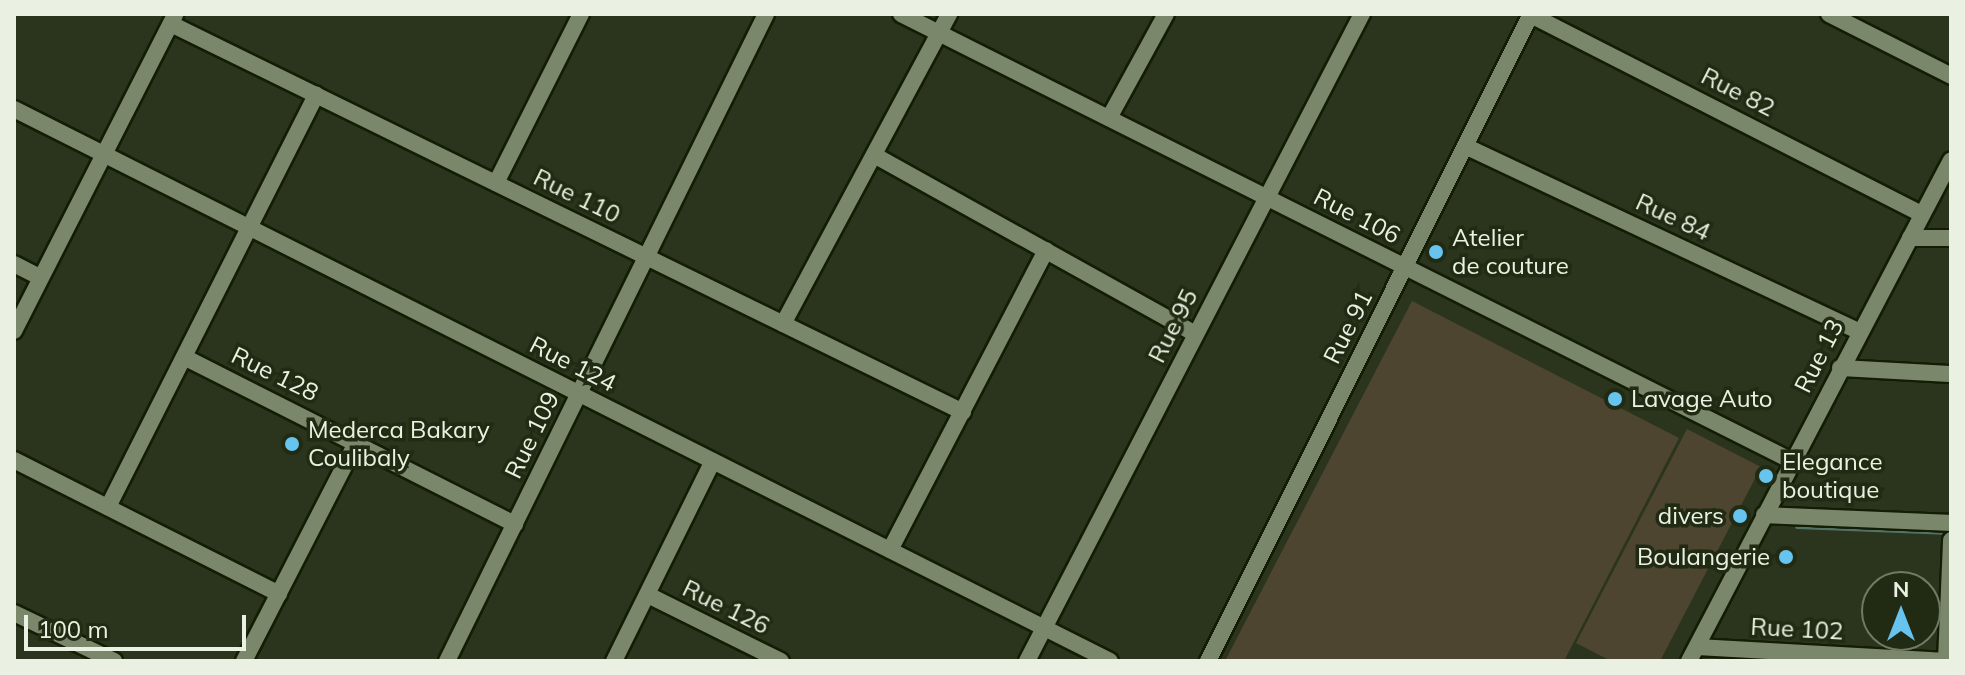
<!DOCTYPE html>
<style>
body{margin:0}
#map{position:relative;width:1965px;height:675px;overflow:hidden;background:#2b351d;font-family:Mulish,sans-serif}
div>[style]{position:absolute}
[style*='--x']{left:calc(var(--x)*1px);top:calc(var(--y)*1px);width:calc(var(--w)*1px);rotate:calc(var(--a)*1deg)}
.green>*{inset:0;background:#4e4530}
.stream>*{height:4px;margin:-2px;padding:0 2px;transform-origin:2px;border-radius:2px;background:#517265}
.roads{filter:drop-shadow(2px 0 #141c05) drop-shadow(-2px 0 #141c05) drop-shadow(0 2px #141c05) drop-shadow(0 -2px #141c05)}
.minor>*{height:16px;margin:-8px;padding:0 8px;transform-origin:8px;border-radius:8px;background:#7b876b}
.dots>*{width:22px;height:22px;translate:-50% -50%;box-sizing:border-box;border:4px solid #212b13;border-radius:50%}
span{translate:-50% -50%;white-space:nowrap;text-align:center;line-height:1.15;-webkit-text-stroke:7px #212b13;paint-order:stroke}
.street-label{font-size:24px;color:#eaf1e2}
.poi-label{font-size:24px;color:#eaf1e2}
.left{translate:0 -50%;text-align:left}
.right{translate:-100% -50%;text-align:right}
.frame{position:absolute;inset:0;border:16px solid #eaf1e2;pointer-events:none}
.north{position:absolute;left:1861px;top:571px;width:80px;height:80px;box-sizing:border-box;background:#212b13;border:2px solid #717a66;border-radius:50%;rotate:0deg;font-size:22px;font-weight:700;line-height:32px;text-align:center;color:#eaf1e2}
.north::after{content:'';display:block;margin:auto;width:28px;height:36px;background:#66c4ef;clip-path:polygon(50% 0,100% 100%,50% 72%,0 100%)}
.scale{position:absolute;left:24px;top:615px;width:222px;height:36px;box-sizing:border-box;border:4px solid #eaf1e2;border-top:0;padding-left:10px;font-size:24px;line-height:28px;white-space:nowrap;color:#eaf1e2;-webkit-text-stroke:6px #212b13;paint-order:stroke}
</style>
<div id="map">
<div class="green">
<i style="clip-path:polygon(1412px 301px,1679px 438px,1564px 661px,1225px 661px)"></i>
<i style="clip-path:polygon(1687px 429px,1761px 467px,1660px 661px,1611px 661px,1576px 643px)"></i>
</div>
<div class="stream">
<i style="--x:1797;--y:527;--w:154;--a:2.2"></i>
</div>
<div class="roads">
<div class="minor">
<i style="--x:901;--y:14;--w:997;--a:26.64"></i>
<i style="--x:1829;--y:14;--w:137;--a:26.9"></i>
<i style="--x:1531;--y:15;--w:439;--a:27"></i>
<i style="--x:171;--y:24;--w:882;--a:26.1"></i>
<i style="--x:14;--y:109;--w:1227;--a:26.73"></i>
<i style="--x:1109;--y:118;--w:119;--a:-61.3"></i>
<i style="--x:1465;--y:146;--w:435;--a:25.2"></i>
<i style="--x:874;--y:155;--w:368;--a:29.1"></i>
<i style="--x:496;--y:183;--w:189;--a:-63.3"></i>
<i style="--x:1910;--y:238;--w:41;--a:0"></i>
<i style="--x:14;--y:264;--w:30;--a:27"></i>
<i style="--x:783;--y:324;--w:352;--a:-61.8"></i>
<i style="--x:14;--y:331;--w:355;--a:-63"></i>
<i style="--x:184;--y:357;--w:371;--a:26.8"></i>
<i style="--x:1840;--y:368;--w:111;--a:3.1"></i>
<i style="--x:14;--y:460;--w:297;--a:26.8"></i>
<i style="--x:108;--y:507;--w:462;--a:-63.2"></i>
<i style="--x:1764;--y:515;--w:187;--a:2.4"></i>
<i style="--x:890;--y:550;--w:338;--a:-62.5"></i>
<i style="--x:650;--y:596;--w:146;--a:26.4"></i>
<i style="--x:14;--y:613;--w:111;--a:25.6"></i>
<i style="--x:1697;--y:647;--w:247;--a:3.2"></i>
<i style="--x:244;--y:661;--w:247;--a:-62.8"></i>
<i style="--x:447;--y:661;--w:721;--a:-63.75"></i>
<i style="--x:614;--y:661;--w:223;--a:-63.7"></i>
<i style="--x:1027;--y:661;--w:729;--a:-62.63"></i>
<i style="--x:1208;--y:661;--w:723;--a:-63.47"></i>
<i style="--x:1689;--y:661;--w:565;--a:-62.39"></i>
<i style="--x:1946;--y:661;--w:121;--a:-87.6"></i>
</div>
</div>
<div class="dots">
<i style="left:1436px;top:252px;background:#66c4ef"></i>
<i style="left:1615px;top:399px;background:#66c4ef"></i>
<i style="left:292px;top:444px;background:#66c4ef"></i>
<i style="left:1766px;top:476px;background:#66c4ef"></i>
<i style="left:1740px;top:516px;background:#66c4ef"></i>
<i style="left:1786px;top:557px;background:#66c4ef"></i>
</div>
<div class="street-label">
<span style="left:1738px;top:92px;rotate:27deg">Rue 82</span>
<span style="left:577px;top:196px;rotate:26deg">Rue 110</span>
<span style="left:1357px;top:216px;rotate:27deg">Rue 106</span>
<span style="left:1673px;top:217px;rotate:25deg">Rue 84</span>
<span style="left:1173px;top:326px;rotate:-63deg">Rue 95</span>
<span style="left:1348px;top:327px;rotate:-63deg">Rue 91</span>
<span style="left:1819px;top:356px;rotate:-63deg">Rue 13</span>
<span style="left:573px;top:364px;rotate:27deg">Rue 124</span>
<span style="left:275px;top:374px;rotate:26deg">Rue 128</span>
<span style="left:532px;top:435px;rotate:-64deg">Rue 109</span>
<span style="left:726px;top:607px;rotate:26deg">Rue 126</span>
<span style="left:1797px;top:629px;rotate:3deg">Rue 102</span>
</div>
<div class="poi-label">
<span class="left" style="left:1452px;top:252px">Atelier<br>de couture</span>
<span class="left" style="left:1631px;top:399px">Lavage Auto</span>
<span class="left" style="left:308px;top:444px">Mederca Bakary<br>Coulibaly</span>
<span class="left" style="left:1782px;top:476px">Elegance<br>boutique</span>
<span class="right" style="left:1724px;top:516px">divers</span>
<span class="right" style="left:1770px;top:557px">Boulangerie</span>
</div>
<div class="frame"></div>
<div class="north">N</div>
<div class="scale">100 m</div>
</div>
